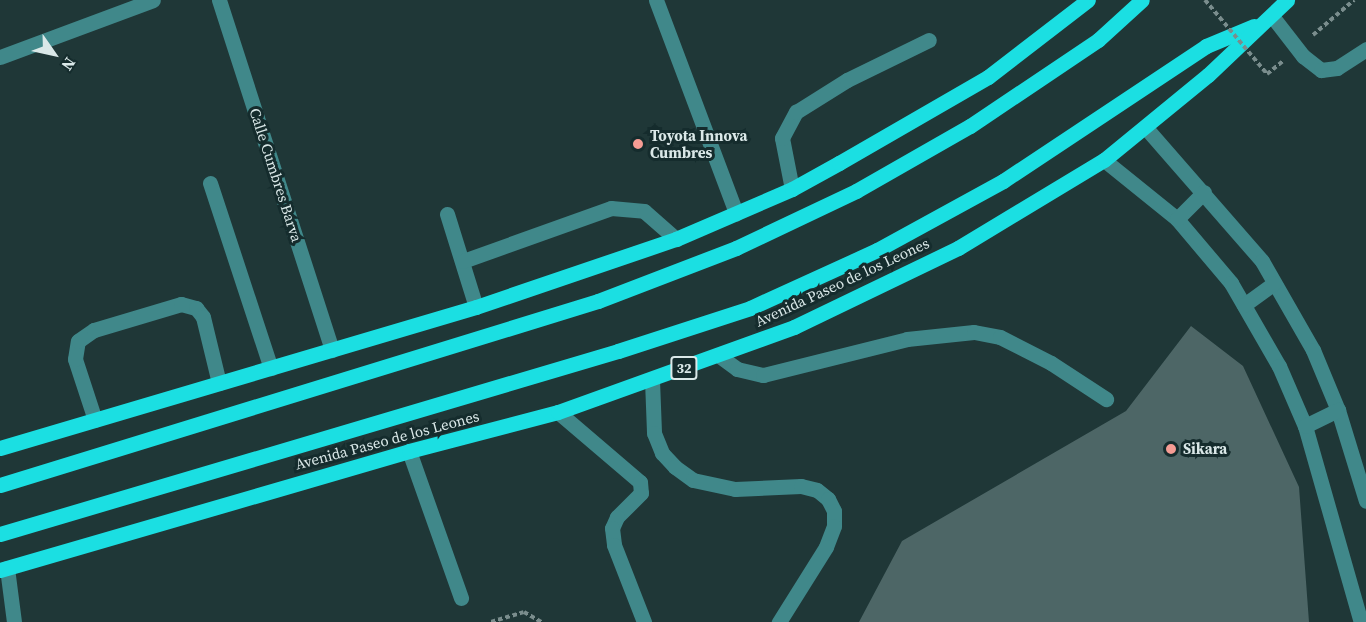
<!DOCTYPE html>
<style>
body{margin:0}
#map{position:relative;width:1366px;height:622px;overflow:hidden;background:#1f3737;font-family:"Source Serif 4",serif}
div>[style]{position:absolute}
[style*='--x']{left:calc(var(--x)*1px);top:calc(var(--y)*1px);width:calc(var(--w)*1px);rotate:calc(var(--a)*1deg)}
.building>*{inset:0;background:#4d6666}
.path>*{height:4px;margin-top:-2px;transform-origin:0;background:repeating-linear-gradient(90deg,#7a8d8d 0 4.5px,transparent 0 7.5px)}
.minor>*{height:15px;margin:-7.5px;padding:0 7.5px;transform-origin:7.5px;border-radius:7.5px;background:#40888a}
.major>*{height:15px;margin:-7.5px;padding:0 7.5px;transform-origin:7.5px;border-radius:7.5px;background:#1bdfe2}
.path-bridge>*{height:4px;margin-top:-2px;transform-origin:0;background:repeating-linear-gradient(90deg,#7a8d8d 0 4.5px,transparent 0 7.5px)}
.dots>*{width:16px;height:16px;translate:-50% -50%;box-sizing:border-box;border:3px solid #152c2d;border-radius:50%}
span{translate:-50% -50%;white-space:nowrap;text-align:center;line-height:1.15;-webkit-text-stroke:6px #152c2d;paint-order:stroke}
.shield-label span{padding:2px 4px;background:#152c2d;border:2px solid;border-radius:4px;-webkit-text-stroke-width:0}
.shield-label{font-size:14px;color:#dae8e8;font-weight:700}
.poi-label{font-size:15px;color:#dae8e8;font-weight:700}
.left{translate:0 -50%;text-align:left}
.street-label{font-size:15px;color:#dae8e8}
.north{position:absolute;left:24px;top:24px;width:60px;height:60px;-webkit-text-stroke:4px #152c2d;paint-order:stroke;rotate:124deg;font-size:16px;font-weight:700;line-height:24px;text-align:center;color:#dae8e8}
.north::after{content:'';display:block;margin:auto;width:21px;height:27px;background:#dae8e8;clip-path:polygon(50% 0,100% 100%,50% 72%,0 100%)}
</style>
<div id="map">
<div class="building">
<i style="clip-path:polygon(1191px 326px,1243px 366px,1299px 487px,1309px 622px,859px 622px,902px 541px,1126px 411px)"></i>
</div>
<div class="path">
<i style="--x:1313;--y:35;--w:54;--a:-40.5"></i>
<i style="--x:1267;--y:74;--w:21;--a:-39"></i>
<i style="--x:491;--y:622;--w:34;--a:-17"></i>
<i style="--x:524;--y:612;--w:20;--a:30"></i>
</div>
<div class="minor">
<i style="--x:219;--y:0;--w:368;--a:72.1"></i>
<i style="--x:656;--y:0;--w:228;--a:69.4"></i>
<i style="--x:1272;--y:16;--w:51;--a:52.2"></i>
<i style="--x:1303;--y:56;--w:23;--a:38"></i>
<i style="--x:1321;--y:70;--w:16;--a:-7"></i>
<i style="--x:1337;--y:68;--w:35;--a:-33"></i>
<i style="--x:0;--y:57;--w:163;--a:-20.4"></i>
<i style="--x:1146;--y:128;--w:176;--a:48.9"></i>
<i style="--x:1262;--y:261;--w:103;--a:60.2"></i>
<i style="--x:1313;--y:350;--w:65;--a:67.4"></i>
<i style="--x:1338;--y:410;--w:95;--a:72.9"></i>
<i style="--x:1104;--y:160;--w:94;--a:38.9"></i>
<i style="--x:1177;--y:219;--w:84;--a:49.8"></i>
<i style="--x:1231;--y:283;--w:96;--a:60"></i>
<i style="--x:1279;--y:366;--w:65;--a:66.6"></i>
<i style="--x:1305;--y:426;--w:204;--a:74.1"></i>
<i style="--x:210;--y:183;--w:195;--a:71.8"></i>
<i style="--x:792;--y:189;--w:52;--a:-101.1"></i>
<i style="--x:782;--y:138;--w:30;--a:-62"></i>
<i style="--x:796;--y:112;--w:60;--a:-32.1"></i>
<i style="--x:847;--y:80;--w:91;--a:-26"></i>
<i style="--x:447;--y:214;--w:97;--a:72.7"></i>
<i style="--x:1177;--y:219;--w:38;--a:-45"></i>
<i style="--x:463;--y:261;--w:157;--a:-19.7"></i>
<i style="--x:611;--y:208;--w:33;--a:5"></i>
<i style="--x:644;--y:211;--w:43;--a:41.2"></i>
<i style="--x:1244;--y:305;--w:37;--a:-36"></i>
<i style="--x:718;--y:355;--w:24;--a:36"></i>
<i style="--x:737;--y:369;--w:27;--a:13"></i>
<i style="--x:763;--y:375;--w:148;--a:-14"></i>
<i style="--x:907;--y:339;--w:67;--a:-6"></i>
<i style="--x:974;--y:332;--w:26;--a:11"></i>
<i style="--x:1000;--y:337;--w:57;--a:27"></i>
<i style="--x:1051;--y:363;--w:66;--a:33.2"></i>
<i style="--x:652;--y:380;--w:53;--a:87.8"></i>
<i style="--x:654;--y:433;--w:22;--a:68"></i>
<i style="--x:662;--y:453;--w:19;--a:47"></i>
<i style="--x:675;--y:467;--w:22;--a:36"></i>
<i style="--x:693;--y:480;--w:43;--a:12.1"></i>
<i style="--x:735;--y:489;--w:66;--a:-2.6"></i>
<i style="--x:801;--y:486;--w:16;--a:14"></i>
<i style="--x:817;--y:490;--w:14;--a:39"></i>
<i style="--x:828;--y:499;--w:13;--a:63"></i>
<i style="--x:834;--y:511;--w:15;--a:90"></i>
<i style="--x:834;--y:526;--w:22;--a:111"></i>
<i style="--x:826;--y:547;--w:89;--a:122.1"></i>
<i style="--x:558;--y:412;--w:108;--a:40.5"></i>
<i style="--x:640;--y:482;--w:11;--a:85"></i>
<i style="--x:641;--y:493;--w:34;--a:135"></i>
<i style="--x:617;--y:517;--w:12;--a:114"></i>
<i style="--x:612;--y:528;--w:17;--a:83"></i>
<i style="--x:614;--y:545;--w:83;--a:68.7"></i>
<i style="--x:95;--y:420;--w:64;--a:-108.2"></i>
<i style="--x:75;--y:359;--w:18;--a:-81"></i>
<i style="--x:78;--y:341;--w:19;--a:-35"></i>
<i style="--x:94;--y:330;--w:91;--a:-16.6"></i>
<i style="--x:181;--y:304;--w:16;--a:15"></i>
<i style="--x:196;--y:308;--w:11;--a:52"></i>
<i style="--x:203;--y:317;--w:68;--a:76.4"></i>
<i style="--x:1305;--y:426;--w:37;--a:-26"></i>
<i style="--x:409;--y:451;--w:156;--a:70.5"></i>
<i style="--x:7;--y:568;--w:54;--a:82.6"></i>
</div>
<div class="major">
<i style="--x:0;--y:448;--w:496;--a:-16.5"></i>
<i style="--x:476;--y:307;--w:211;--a:-18.8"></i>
<i style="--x:676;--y:239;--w:126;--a:-23.3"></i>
<i style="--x:792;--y:189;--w:54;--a:-29"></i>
<i style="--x:839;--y:163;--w:172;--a:-30"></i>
<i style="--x:988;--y:77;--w:126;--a:-37.6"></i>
<i style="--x:0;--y:485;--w:626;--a:-17.1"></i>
<i style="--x:598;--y:301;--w:148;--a:-21"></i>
<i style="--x:736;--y:248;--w:133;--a:-25.4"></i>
<i style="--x:856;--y:191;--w:131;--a:-29.7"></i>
<i style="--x:970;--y:126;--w:154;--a:-33.9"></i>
<i style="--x:1098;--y:40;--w:59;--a:-42.3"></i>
<i style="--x:0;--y:534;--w:645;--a:-16.49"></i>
<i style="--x:618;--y:351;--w:139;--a:-18"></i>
<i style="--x:750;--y:308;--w:140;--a:-24.5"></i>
<i style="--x:877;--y:250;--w:144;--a:-28.7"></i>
<i style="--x:1003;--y:181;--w:244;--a:-33.6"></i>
<i style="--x:1206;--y:46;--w:52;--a:-22.6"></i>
<i style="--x:0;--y:570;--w:426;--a:-16.2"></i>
<i style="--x:409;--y:451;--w:154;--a:-14.7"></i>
<i style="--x:558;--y:412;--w:251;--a:-19.8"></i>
<i style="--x:794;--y:327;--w:182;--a:-25.7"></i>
<i style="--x:958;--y:248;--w:170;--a:-31.1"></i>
<i style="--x:1104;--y:160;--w:134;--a:-39.3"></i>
<i style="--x:1208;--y:75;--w:109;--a:-43.5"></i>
</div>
<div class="path-bridge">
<i style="--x:1205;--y:0;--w:97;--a:50"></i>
</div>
<div class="dots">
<i style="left:638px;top:144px;background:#f59c94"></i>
<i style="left:1171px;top:449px;background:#f59c94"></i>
</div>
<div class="shield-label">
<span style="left:684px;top:368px">32</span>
</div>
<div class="poi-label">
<span class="left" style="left:650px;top:144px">Toyota Innova<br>Cumbres</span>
<span class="left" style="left:1183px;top:449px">Sikara</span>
</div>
<div class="street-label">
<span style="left:276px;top:175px;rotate:72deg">Calle Cumbres Barva</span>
<span style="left:842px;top:282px;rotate:-25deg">Avenida Paseo de los Leones</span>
<span style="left:387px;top:440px;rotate:-15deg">Avenida Paseo de los Leones</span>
</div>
<div class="north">N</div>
</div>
